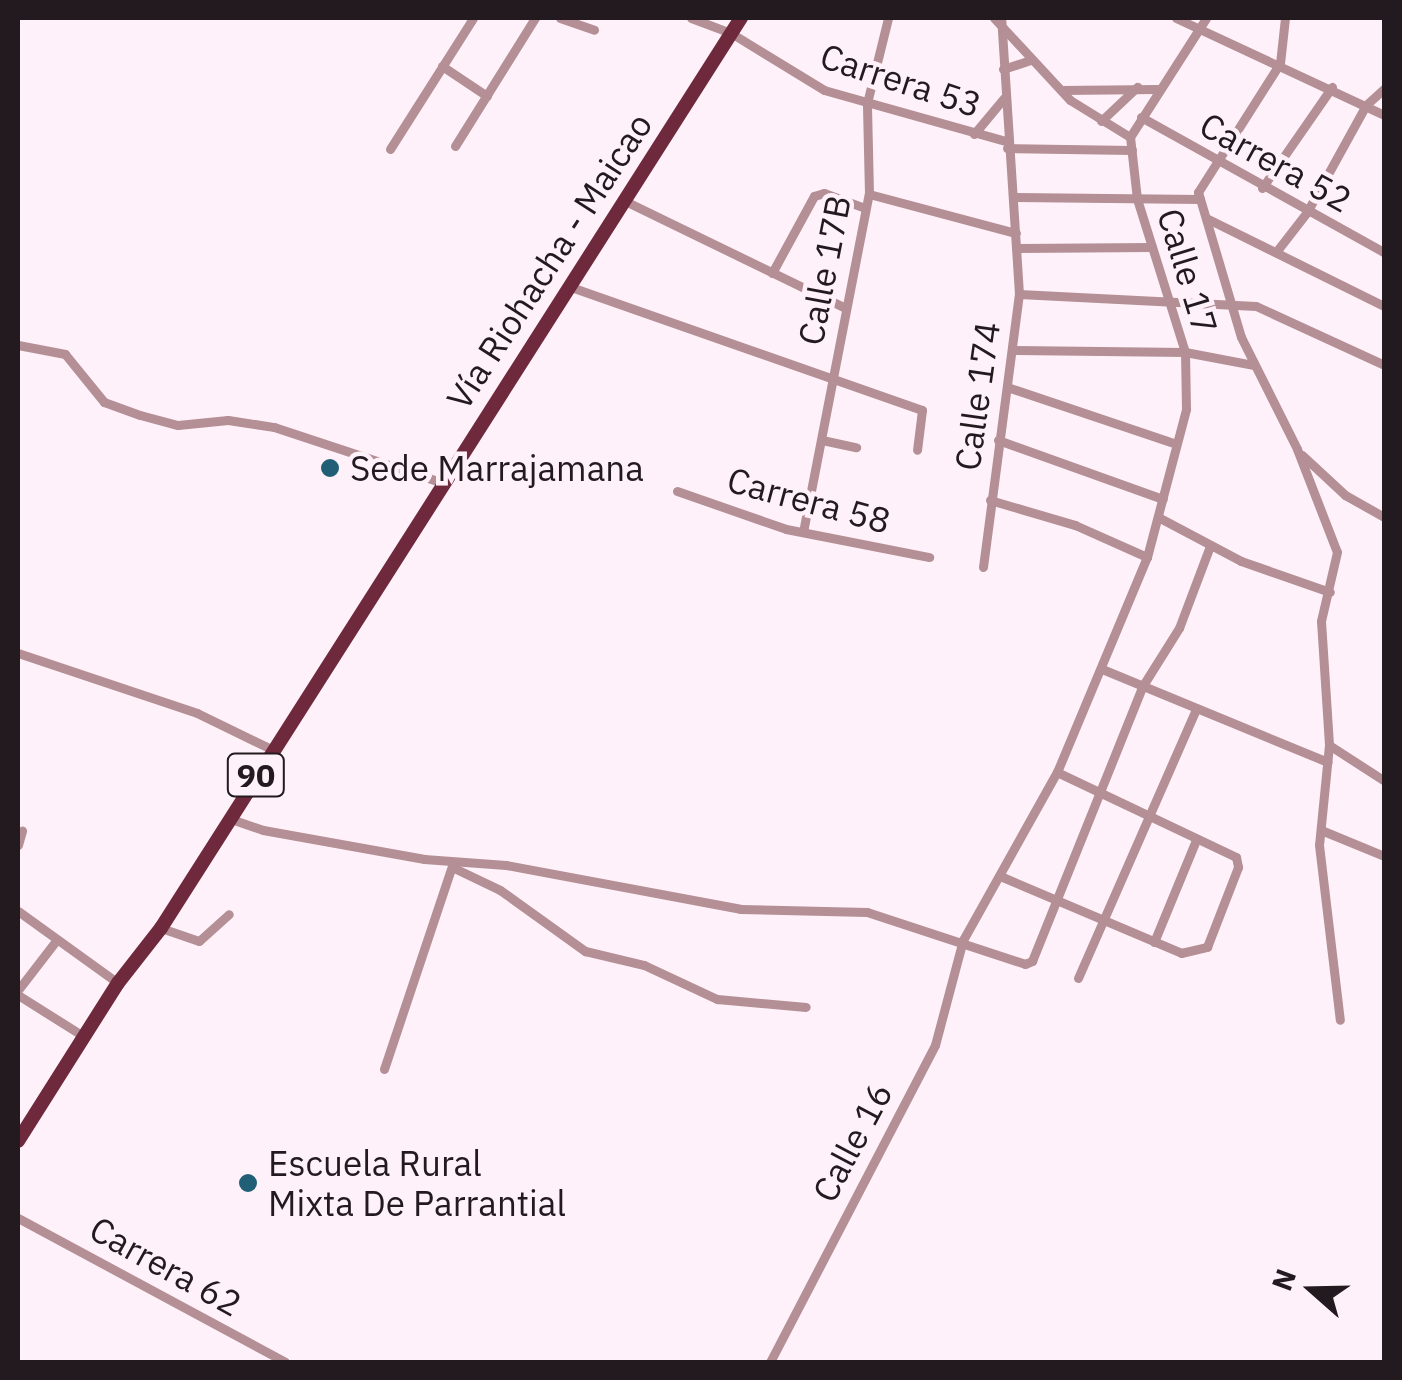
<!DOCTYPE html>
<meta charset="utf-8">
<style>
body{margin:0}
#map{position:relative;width:1402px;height:1380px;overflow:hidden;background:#fff1f9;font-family:"IBM Plex Sans",sans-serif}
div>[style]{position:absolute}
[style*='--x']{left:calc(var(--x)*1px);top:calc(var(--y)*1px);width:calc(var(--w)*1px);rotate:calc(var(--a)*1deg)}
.minor>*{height:9px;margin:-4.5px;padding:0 4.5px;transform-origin:4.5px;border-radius:4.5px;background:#b58f96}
.trunk>*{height:14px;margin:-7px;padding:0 7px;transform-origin:7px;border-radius:7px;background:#6e2a3c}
.dots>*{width:28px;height:28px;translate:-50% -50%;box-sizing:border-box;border:5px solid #fff1f9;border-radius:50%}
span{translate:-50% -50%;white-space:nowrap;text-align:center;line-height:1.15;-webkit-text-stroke:9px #fff1f9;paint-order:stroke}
.shield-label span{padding:2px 8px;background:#fff1f9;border:2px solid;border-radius:8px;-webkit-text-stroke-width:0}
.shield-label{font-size:32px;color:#221a1e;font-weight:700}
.street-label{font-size:35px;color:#221a1e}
.poi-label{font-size:35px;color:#221a1e}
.left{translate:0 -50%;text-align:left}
.frame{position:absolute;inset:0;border:20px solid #221a1e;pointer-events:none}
.north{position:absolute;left:1262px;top:1240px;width:100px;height:100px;-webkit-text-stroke:8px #fff1f9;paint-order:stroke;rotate:290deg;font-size:28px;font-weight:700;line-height:40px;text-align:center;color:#221a1e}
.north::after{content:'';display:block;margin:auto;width:35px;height:45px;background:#221a1e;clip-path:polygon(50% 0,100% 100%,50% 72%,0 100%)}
</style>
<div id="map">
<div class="minor">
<i style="--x:560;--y:18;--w:36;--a:19"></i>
<i style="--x:691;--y:18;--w:43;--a:20.6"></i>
<i style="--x:731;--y:33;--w:109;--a:31.5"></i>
<i style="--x:824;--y:90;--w:189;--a:15.7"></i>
<i style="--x:994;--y:18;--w:112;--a:47.2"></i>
<i style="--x:1070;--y:100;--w:70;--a:31.7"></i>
<i style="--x:1176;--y:18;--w:230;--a:25"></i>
<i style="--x:1285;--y:18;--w:45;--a:96.3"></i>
<i style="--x:1280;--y:63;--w:153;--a:122.4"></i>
<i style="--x:1198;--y:192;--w:151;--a:73.5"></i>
<i style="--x:1241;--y:337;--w:125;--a:63.4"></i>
<i style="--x:1297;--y:449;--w:110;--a:68.8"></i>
<i style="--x:1337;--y:552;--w:71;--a:103.1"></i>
<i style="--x:1321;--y:621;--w:124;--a:86.3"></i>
<i style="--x:1329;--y:745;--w:100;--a:95.7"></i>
<i style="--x:1319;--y:845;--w:176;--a:83.2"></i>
<i style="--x:442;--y:66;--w:54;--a:33.7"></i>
<i style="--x:1003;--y:69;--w:29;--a:-18"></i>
<i style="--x:1061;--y:90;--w:96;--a:-0.6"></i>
<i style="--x:1141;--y:117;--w:278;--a:29.1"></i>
<i style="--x:1101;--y:121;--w:50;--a:-43.4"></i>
<i style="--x:974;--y:134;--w:47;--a:-50.2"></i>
<i style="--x:455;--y:146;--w:151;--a:-58"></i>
<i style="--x:1007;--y:148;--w:125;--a:0.9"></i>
<i style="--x:390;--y:149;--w:155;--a:-57.6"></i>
<i style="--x:1262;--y:188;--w:123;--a:-55.3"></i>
<i style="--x:869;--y:194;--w:152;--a:14.9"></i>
<i style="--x:1013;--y:197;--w:187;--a:0.6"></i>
<i style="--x:623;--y:200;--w:247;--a:25.9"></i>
<i style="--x:1206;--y:218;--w:199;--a:26.3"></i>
<i style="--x:1017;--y:248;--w:135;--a:-0.4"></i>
<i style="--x:1276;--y:252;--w:51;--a:-52.2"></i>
<i style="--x:1307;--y:212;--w:122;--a:-61.1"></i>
<i style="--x:1366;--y:105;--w:24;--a:-42"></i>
<i style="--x:772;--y:273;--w:88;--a:-61.4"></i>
<i style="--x:814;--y:196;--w:10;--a:-17"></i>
<i style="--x:824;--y:193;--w:44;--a:20.1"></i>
<i style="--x:568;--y:286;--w:375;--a:19.3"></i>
<i style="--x:922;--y:410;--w:40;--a:97.1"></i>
<i style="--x:1019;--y:294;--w:237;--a:2.9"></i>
<i style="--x:1256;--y:306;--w:141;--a:24.7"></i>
<i style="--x:18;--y:345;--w:48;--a:10.8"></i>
<i style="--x:65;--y:354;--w:62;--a:50.9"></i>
<i style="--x:104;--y:402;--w:38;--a:20"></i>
<i style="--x:140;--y:415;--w:39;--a:15"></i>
<i style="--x:178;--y:425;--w:50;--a:-5.7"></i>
<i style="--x:228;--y:420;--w:47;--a:8.7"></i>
<i style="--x:274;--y:427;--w:178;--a:18.3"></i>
<i style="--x:1013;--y:350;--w:172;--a:0.7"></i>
<i style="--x:1185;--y:352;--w:69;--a:10.8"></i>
<i style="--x:1007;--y:387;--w:178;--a:18.6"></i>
<i style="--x:822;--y:440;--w:35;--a:12"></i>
<i style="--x:998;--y:440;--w:175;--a:19.7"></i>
<i style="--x:1302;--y:455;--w:59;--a:42.9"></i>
<i style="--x:1345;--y:495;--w:45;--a:29.4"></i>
<i style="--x:677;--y:491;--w:115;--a:19.2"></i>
<i style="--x:786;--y:529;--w:146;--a:11.1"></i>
<i style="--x:990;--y:500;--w:89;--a:16.4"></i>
<i style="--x:1075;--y:525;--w:79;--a:24"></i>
<i style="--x:1158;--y:517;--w:94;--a:27.9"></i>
<i style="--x:1241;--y:561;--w:94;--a:19.2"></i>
<i style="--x:803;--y:532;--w:344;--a:-79"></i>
<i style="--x:869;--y:194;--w:91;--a:-91.3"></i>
<i style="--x:867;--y:103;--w:88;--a:-76.1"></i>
<i style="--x:983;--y:567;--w:275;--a:-82.5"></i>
<i style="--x:1019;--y:294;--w:277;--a:-93.7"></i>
<i style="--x:18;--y:653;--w:189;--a:18.5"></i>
<i style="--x:197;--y:713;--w:82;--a:25.9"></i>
<i style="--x:1102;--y:669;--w:244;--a:22.4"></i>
<i style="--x:1329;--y:745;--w:64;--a:32.9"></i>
<i style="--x:231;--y:819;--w:34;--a:19"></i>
<i style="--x:263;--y:830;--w:164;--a:10.2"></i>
<i style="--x:424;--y:859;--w:82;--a:4.2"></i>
<i style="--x:506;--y:865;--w:238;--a:10.6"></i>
<i style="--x:740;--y:909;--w:127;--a:1.4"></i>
<i style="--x:867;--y:912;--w:166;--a:18.2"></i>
<i style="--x:1025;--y:964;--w:8;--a:-23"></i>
<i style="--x:1032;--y:961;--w:295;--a:-68.1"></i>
<i style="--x:1142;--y:687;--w:70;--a:-57.9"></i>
<i style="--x:1179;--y:628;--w:88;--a:-69.3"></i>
<i style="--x:1321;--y:830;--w:68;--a:22.4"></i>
<i style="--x:18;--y:845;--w:15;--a:-74"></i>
<i style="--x:452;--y:867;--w:53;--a:25.6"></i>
<i style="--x:500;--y:890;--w:105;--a:35.7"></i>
<i style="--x:585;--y:951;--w:61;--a:13.3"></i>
<i style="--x:644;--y:965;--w:81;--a:25"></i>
<i style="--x:717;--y:999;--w:89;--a:5.1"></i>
<i style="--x:1000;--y:876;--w:197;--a:23"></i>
<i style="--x:1181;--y:953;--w:27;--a:-13"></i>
<i style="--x:1207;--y:947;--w:86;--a:-68.8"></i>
<i style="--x:1238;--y:867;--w:10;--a:-101"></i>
<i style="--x:1236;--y:857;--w:198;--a:-154.6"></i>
<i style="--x:18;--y:911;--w:123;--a:35.8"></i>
<i style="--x:161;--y:928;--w:40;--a:18.9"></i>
<i style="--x:199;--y:941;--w:40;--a:-42"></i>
<i style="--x:1154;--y:942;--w:110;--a:-67.6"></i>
<i style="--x:1078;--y:978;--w:294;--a:-66.3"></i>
<i style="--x:18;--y:990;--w:61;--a:-52.4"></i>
<i style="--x:18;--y:995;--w:77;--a:32.2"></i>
<i style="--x:384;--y:1069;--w:214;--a:-71.5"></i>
<i style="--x:18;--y:1218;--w:303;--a:28.3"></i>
<i style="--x:770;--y:1362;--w:357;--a:-62.5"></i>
<i style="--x:935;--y:1045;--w:109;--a:-75.1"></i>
<i style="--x:963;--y:940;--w:193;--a:-60.8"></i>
<i style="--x:1057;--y:772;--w:233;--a:-67.3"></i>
<i style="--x:1147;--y:557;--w:153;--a:-75.2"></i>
<i style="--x:1186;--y:409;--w:57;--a:-91"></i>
<i style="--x:1185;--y:352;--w:160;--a:-107.4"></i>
<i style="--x:1137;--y:199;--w:62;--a:-96.4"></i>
<i style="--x:1130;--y:137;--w:141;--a:-57.4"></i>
</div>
<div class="trunk">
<i style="--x:18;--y:1141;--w:187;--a:-57.7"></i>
<i style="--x:118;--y:983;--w:70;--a:-52"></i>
<i style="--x:161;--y:928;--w:1079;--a:-57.49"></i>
</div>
<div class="dots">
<i style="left:330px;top:468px;background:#205f75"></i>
<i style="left:248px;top:1183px;background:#205f75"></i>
</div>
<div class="shield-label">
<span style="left:256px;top:775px">90</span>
</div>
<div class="street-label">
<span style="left:901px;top:80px;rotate:18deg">Carrera 53</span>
<span style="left:1276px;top:162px;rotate:29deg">Carrera 52</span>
<span style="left:549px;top:261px;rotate:-57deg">Vía Riohacha - Maicao</span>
<span style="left:824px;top:270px;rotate:-79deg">Calle 17B</span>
<span style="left:1188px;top:271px;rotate:73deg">Calle 17</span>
<span style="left:977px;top:396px;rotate:-82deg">Calle 174</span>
<span style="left:809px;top:500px;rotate:15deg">Carrera 58</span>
<span style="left:852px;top:1142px;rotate:-62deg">Calle 16</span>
<span style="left:166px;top:1266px;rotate:29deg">Carrera 62</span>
</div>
<div class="poi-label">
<span class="left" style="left:350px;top:468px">Sede Marrajamana</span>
<span class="left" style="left:268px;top:1183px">Escuela Rural<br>Mixta De Parrantial</span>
</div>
<div class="frame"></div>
<div class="north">N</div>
</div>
